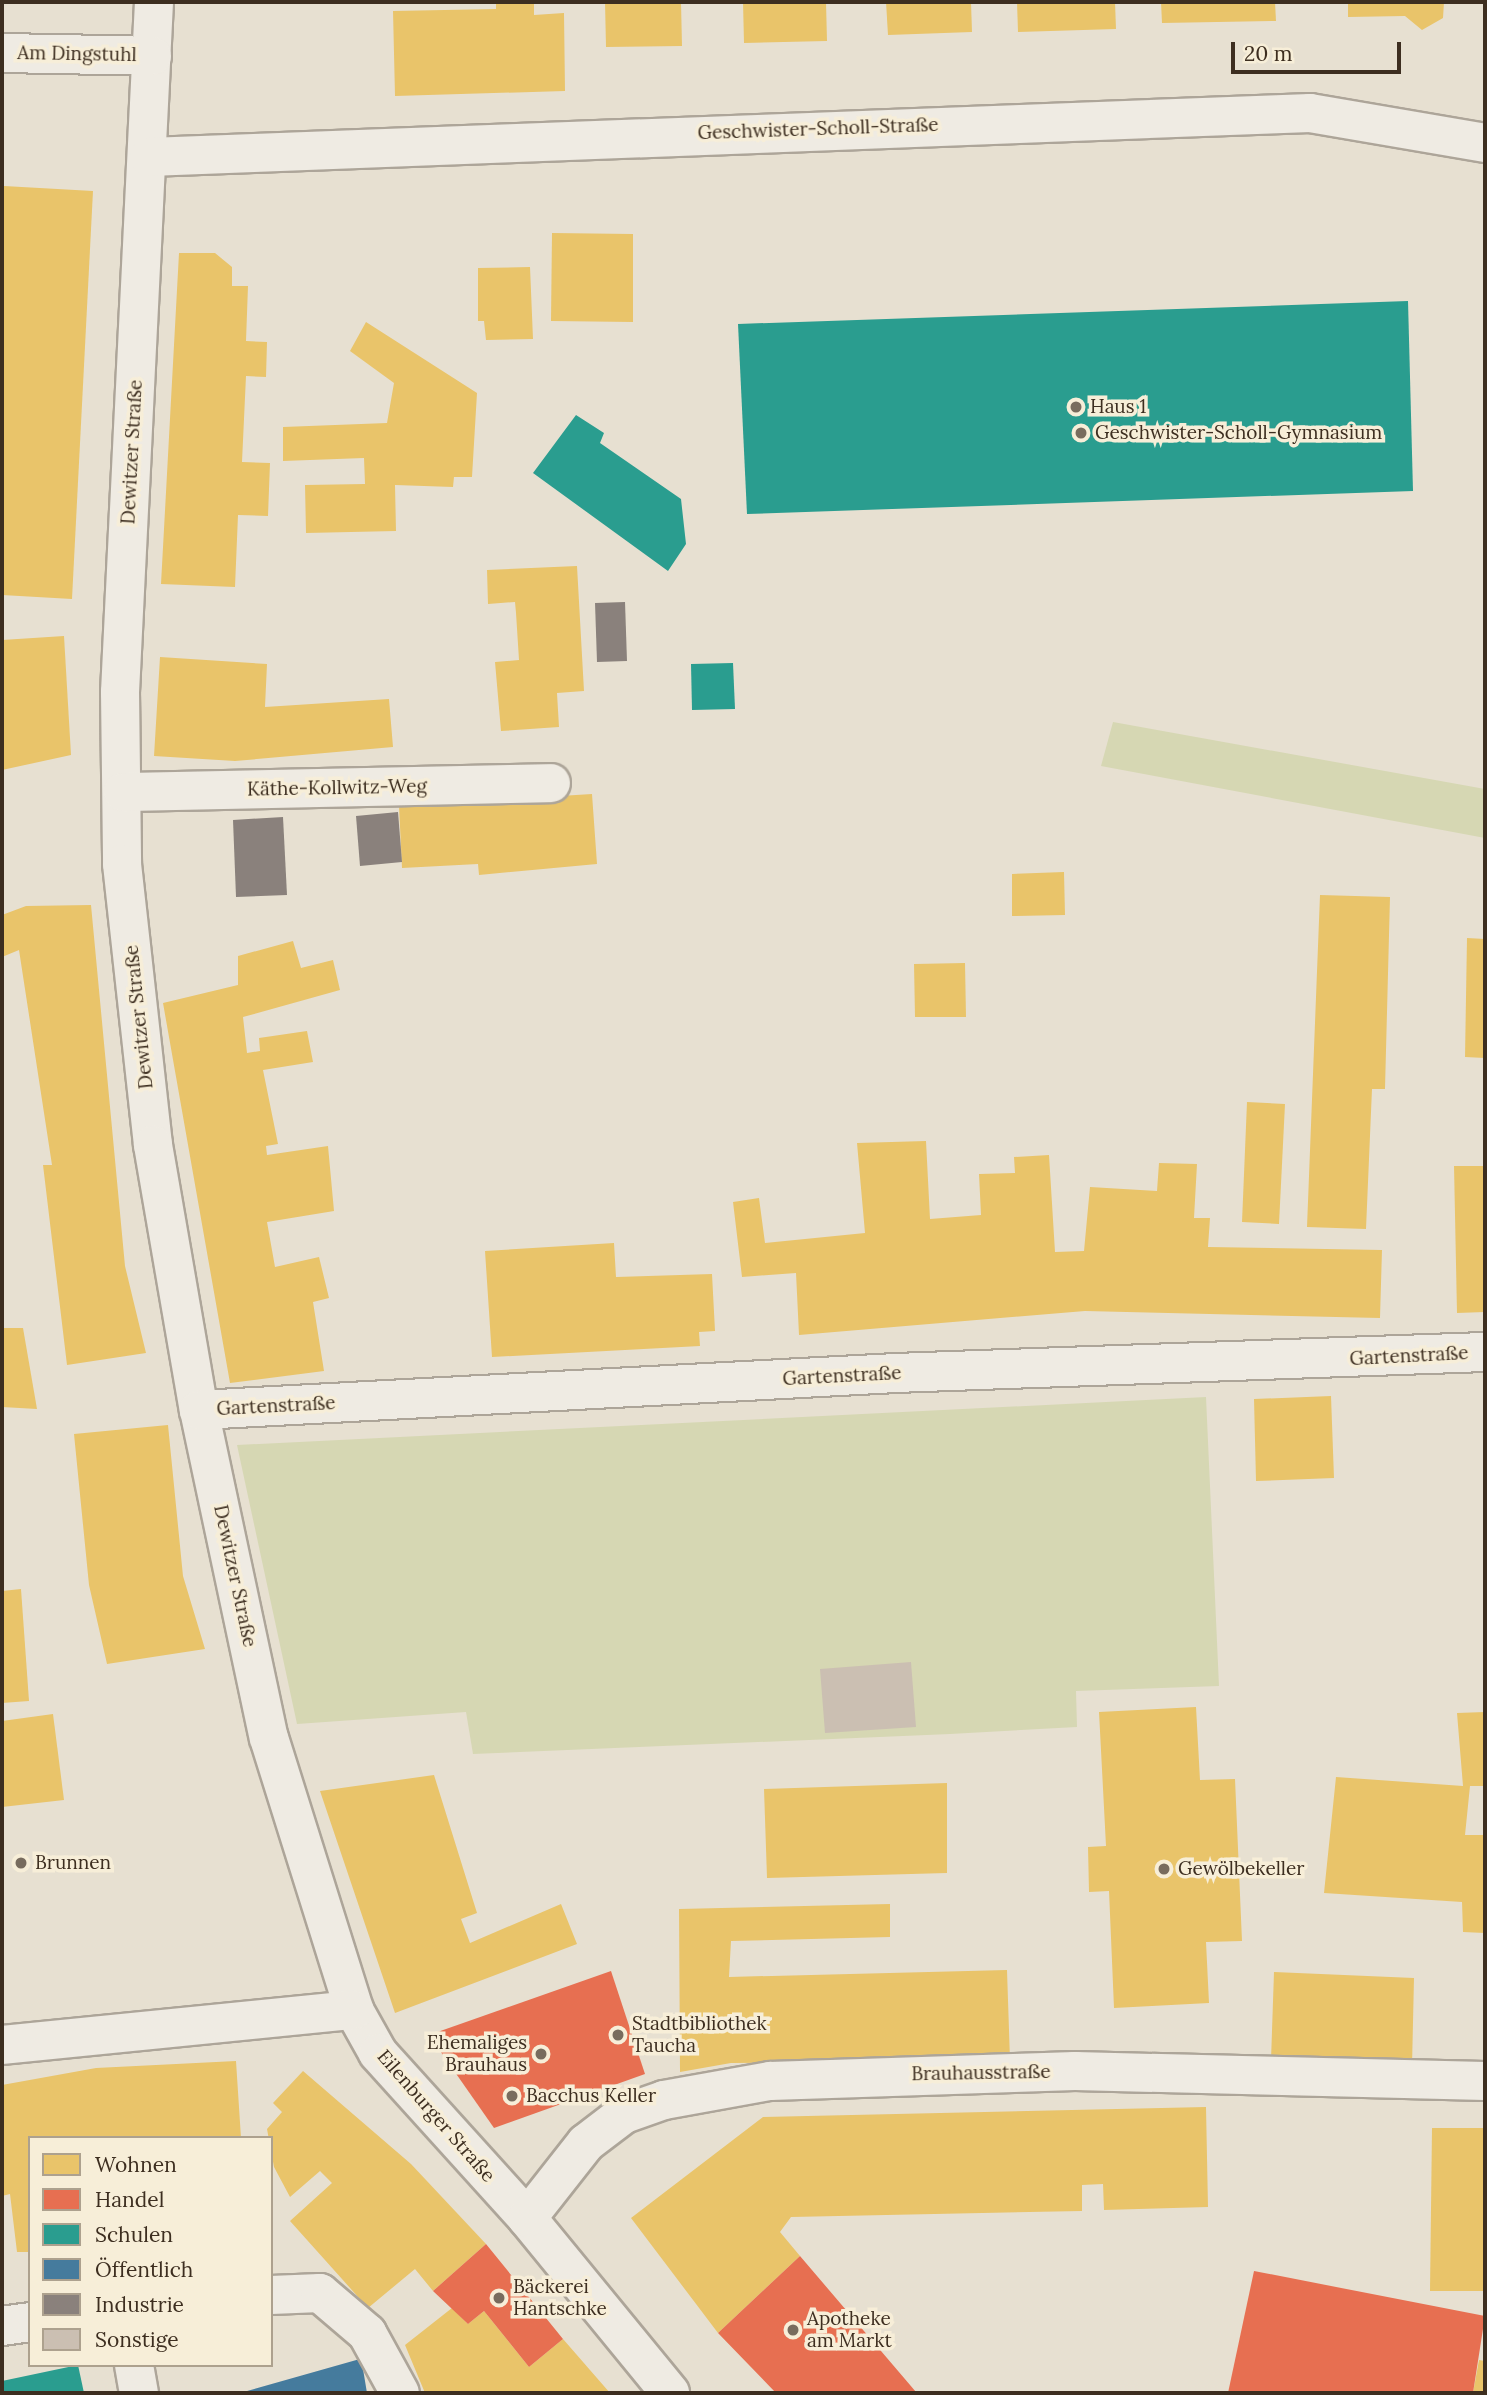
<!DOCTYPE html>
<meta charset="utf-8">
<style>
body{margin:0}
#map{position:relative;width:1487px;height:2395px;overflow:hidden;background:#e7e0d1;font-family:Lora,serif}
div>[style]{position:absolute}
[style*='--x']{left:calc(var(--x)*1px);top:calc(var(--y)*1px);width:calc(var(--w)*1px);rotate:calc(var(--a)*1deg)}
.green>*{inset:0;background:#d6d7b3}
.homes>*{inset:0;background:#e9c46a}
.shops>*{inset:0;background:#e76f51}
.schools>*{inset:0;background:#2a9d8f}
.public>*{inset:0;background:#457b9d}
.industry>*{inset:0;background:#8a817c}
.building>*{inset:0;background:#cbbfb2}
.roads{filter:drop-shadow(2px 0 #ada599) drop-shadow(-2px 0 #ada599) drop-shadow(0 2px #ada599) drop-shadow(0 -2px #ada599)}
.minor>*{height:38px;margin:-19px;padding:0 19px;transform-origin:19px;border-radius:19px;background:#efebe3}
.dots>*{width:19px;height:19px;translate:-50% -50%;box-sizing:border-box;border:4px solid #f7eed8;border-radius:50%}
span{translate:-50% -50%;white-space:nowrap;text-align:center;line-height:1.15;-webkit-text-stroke:7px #f7eed8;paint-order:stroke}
.street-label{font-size:19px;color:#3d2e20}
.poi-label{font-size:19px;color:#3d2e20}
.left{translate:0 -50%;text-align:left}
.right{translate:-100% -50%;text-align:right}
.frame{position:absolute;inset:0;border:4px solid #3d2e20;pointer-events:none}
.legend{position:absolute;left:28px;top:2136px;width:245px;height:231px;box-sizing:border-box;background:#f7eed8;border:2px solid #ada18e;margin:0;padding:9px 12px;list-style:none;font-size:21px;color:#3d2e20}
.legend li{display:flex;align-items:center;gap:14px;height:35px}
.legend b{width:35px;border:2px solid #ada18e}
.scale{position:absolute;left:1231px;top:42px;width:170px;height:32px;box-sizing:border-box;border:4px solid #3d2e20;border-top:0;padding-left:9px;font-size:21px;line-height:24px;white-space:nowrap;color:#3d2e20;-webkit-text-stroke:5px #f7eed8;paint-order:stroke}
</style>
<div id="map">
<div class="green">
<i style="clip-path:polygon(1113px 722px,1485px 789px,1485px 838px,1101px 766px)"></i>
<i style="clip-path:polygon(1206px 1397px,1219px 1686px,1076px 1691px,1077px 1727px,950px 1734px,473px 1754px,466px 1712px,297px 1724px,237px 1445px)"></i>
</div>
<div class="homes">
<i style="clip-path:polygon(496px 2px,534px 2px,534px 15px,564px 13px,565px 91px,395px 96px,393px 11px,496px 9px)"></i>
<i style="clip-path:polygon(605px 2px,681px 2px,682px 46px,606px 47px)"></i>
<i style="clip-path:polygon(743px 2px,826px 2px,827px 41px,744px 43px)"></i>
<i style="clip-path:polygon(886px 2px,971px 2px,972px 32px,888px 35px)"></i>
<i style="clip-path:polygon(1017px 2px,1115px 2px,1116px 29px,1018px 32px)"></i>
<i style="clip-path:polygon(1161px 2px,1275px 2px,1276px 21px,1162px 23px)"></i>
<i style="clip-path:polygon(1348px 2px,1444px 2px,1443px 18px,1422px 30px,1405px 16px,1348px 17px)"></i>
<i style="clip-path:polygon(4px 186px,93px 191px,72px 599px,2px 595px)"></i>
<i style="clip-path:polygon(552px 233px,633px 234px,633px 322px,551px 321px)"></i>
<i style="clip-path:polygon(179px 253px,215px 253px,232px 267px,232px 286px,248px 286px,246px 341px,267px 342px,266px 377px,246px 376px,242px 462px,270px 463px,268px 516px,238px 515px,235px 587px,161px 584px)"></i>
<i style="clip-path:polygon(530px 267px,533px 339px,486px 340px,484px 321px,478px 321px,478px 268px)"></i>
<i style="clip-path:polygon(366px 322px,477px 393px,472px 477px,454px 477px,453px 487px,395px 485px,396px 531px,306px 533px,305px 485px,365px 484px,364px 458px,283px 461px,283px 427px,387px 423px,394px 383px,350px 351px)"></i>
<i style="clip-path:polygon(577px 566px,584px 691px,557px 693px,559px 727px,501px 731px,495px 662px,519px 660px,516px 613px,515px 602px,488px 604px,487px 570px)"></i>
<i style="clip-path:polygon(64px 636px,71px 755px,2px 770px,2px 640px)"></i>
<i style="clip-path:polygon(160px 657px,267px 664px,265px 707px,389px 699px,393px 747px,235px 761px,154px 756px)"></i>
<i style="clip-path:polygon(592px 794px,597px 864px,479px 875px,478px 864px,402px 868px,399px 806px)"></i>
<i style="clip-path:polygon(1064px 872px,1065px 915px,1012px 916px,1012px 874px)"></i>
<i style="clip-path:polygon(1320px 895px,1390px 897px,1385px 1089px,1372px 1089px,1366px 1229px,1307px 1227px)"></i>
<i style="clip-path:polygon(91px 905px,125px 1266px,146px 1353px,67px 1365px,43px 1165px,52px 1165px,19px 950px,2px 957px,2px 915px,26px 906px)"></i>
<i style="clip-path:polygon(1467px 938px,1485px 939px,1485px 1058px,1465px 1057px)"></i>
<i style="clip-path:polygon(293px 941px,301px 968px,333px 960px,340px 990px,243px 1017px,247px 1053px,260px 1051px,259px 1038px,307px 1031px,313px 1062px,263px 1070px,278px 1144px,266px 1146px,267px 1155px,328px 1146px,334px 1211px,267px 1222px,275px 1267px,319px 1257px,329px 1298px,313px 1302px,324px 1371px,230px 1383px,163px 1003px,238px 985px,238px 956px)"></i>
<i style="clip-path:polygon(965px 963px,966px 1017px,915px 1017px,914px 964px)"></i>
<i style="clip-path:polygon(1247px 1102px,1285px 1104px,1279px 1224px,1242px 1222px)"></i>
<i style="clip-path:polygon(926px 1141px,930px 1219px,981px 1215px,979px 1174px,1015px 1173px,1014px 1157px,1049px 1155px,1055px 1252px,1084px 1251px,1090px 1187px,1157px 1191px,1159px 1163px,1197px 1164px,1194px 1218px,1210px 1218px,1208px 1247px,1382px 1250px,1380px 1318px,1085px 1311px,799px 1335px,796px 1273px,742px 1277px,733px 1202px,759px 1198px,765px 1243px,865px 1233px,857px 1143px)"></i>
<i style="clip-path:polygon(1454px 1166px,1485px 1166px,1485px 1312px,1457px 1313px)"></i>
<i style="clip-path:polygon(614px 1243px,616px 1277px,712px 1274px,715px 1331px,699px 1332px,700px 1346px,492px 1357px,485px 1251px)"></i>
<i style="clip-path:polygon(2px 1328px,23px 1328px,37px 1409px,2px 1407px)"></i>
<i style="clip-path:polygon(1331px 1396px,1334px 1478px,1256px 1481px,1254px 1399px)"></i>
<i style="clip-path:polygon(168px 1425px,183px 1576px,205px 1649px,107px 1664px,89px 1585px,74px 1434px)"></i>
<i style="clip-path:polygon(21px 1589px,29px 1701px,2px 1703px,2px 1591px)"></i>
<i style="clip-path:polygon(1196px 1707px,1200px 1780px,1235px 1779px,1242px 1941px,1206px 1942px,1209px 2003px,1114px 2008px,1109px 1891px,1089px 1892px,1088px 1847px,1106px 1846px,1099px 1712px)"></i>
<i style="clip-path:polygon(1485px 1712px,1485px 1786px,1470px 1786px,1465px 1835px,1485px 1835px,1485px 1933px,1463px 1932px,1462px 1902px,1324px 1893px,1336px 1777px,1463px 1786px,1457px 1713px)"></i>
<i style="clip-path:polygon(53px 1714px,64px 1800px,2px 1807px,2px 1721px)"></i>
<i style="clip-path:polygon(434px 1775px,477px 1913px,461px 1919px,470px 1943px,561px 1904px,577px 1944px,395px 2013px,320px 1791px)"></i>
<i style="clip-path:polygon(947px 1783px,947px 1873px,767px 1878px,764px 1789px)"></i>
<i style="clip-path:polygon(890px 1904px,890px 1937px,731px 1941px,729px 1977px,1007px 1970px,1010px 2060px,731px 2063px,680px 2072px,679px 1909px)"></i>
<i style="clip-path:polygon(1274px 1972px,1414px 1978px,1412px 2067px,1271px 2060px)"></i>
<i style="clip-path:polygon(236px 2061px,241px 2138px,30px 2138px,30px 2252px,17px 2252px,10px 2194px,2px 2196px,2px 2085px,96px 2068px)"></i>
<i style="clip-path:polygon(303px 2071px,411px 2164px,486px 2244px,433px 2291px,415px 2269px,368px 2308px,290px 2221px,332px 2183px,320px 2171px,290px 2197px,274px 2167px,267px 2129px,282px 2112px,273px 2103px)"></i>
<i style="clip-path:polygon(1206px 2107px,1208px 2207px,1104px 2210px,1103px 2184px,1082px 2185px,1082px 2211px,791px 2217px,780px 2232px,800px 2256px,718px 2333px,631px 2218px,763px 2117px)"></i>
<i style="clip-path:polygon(1432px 2128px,1485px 2128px,1485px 2291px,1430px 2291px)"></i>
<i style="clip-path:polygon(452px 2308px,468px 2324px,484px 2311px,529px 2367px,563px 2339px,610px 2393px,425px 2393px,405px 2345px)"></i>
<i style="clip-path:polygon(1479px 2360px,1485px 2361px,1485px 2393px,1473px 2393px)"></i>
</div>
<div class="shops">
<i style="clip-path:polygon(611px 1971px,645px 2074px,494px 2128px,429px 2035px)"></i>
<i style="clip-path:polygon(486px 2244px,563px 2339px,529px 2367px,484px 2311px,468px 2324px,433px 2291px)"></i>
<i style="clip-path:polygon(800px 2256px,916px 2392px,930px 2393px,776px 2393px,718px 2333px)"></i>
<i style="clip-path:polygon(1254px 2271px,1485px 2316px,1473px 2393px,1228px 2393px)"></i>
</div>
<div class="schools">
<i style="clip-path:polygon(1408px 301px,1413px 491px,747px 514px,738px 324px)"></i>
<i style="clip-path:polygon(576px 415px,604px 433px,600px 443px,681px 499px,686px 544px,668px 571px,533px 473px)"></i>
<i style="clip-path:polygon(733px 663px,735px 709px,692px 710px,691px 664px)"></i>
<i style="clip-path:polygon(78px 2365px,84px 2393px,2px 2393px,2px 2381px)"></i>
</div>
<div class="public">
<i style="clip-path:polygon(374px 2355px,376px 2366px,363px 2369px,367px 2393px,240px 2393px)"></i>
</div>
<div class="industry">
<i style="clip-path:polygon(625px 602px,627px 661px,597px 662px,595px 603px)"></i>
<i style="clip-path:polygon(398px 812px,402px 862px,360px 866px,356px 816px)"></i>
<i style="clip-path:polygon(283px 817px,287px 895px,236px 897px,233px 820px)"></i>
</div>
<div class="building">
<i style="clip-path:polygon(911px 1662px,916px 1727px,825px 1733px,820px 1669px)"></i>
</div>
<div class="roads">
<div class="minor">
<i style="--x:154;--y:2;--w:691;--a:92.82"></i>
<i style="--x:120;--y:692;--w:172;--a:89.3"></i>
<i style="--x:122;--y:864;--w:283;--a:83.7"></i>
<i style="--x:153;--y:1145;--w:269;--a:80.2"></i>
<i style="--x:199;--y:1410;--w:335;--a:78"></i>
<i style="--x:269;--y:1738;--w:285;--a:72.6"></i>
<i style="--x:354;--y:2010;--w:49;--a:60.8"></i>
<i style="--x:378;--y:2053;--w:222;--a:47.9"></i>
<i style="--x:527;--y:2218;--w:226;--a:50.7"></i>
<i style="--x:2;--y:53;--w:150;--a:1.1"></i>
<i style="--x:149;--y:157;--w:1162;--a:-2.17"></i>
<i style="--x:1310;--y:113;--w:178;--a:9.7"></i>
<i style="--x:123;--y:792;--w:428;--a:-1.2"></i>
<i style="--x:199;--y:1410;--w:697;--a:-3.04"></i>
<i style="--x:895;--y:1373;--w:590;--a:-2.04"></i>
<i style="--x:2;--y:2045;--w:354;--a:-5.7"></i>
<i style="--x:527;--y:2218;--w:95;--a:-51.8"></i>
<i style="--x:586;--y:2143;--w:48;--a:-37.3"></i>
<i style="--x:624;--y:2114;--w:42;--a:-19.3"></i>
<i style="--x:664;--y:2100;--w:108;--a:-10.2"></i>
<i style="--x:770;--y:2081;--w:305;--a:-1.9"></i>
<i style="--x:1075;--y:2071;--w:410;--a:1.4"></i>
<i style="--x:271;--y:2295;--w:49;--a:-2.3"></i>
<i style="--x:320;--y:2293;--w:62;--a:40.4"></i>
<i style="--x:367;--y:2333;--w:68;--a:61.2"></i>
<i style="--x:2;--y:2326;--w:28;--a:-8"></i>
<i style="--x:134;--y:2365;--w:28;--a:80"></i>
</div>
</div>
<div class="dots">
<i style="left:1076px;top:407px;background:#786c5e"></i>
<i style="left:1081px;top:433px;background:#786c5e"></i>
<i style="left:21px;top:1863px;background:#786c5e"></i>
<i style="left:1164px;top:1869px;background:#786c5e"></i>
<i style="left:618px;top:2035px;background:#786c5e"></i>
<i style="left:541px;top:2054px;background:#786c5e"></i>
<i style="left:512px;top:2096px;background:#786c5e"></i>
<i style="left:499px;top:2298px;background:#786c5e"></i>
<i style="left:793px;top:2330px;background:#786c5e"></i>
</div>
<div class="street-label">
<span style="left:77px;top:54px;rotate:1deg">Am Dingstuhl</span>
<span style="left:818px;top:129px;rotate:-2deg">Geschwister-Scholl-Straße</span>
<span style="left:132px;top:452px;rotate:-87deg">Dewitzer Straße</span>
<span style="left:337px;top:788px;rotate:-1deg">Käthe-Kollwitz-Weg</span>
<span style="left:139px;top:1017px;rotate:-96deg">Dewitzer Straße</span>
<span style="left:1409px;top:1356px;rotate:-3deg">Gartenstraße</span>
<span style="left:842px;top:1376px;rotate:-3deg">Gartenstraße</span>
<span style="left:276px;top:1406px;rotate:-3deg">Gartenstraße</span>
<span style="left:235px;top:1576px;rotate:78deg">Dewitzer Straße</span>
<span style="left:981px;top:2073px;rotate:-1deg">Brauhausstraße</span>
<span style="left:436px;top:2116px;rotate:49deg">Eilenburger Straße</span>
</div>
<div class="poi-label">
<span class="left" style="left:1090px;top:407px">Haus 1</span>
<span class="left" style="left:1095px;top:433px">Geschwister-Scholl-Gymnasium</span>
<span class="left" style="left:35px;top:1863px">Brunnen</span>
<span class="left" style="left:1178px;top:1869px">Gewölbekeller</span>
<span class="left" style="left:632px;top:2035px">Stadtbibliothek<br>Taucha</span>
<span class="right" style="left:527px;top:2054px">Ehemaliges<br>Brauhaus</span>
<span class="left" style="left:526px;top:2096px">Bacchus Keller</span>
<span class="left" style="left:513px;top:2298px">Bäckerei<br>Hantschke</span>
<span class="left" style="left:807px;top:2330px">Apotheke<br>am Markt</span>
</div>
<div class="frame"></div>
<ul class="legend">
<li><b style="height:19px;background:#e9c46a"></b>Wohnen</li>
<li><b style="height:19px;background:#e76f51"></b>Handel</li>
<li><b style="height:19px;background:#2a9d8f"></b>Schulen</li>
<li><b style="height:19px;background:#457b9d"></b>Öffentlich</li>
<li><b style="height:19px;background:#8a817c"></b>Industrie</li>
<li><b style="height:19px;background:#cbbfb2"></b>Sonstige</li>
</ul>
<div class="scale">20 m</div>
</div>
